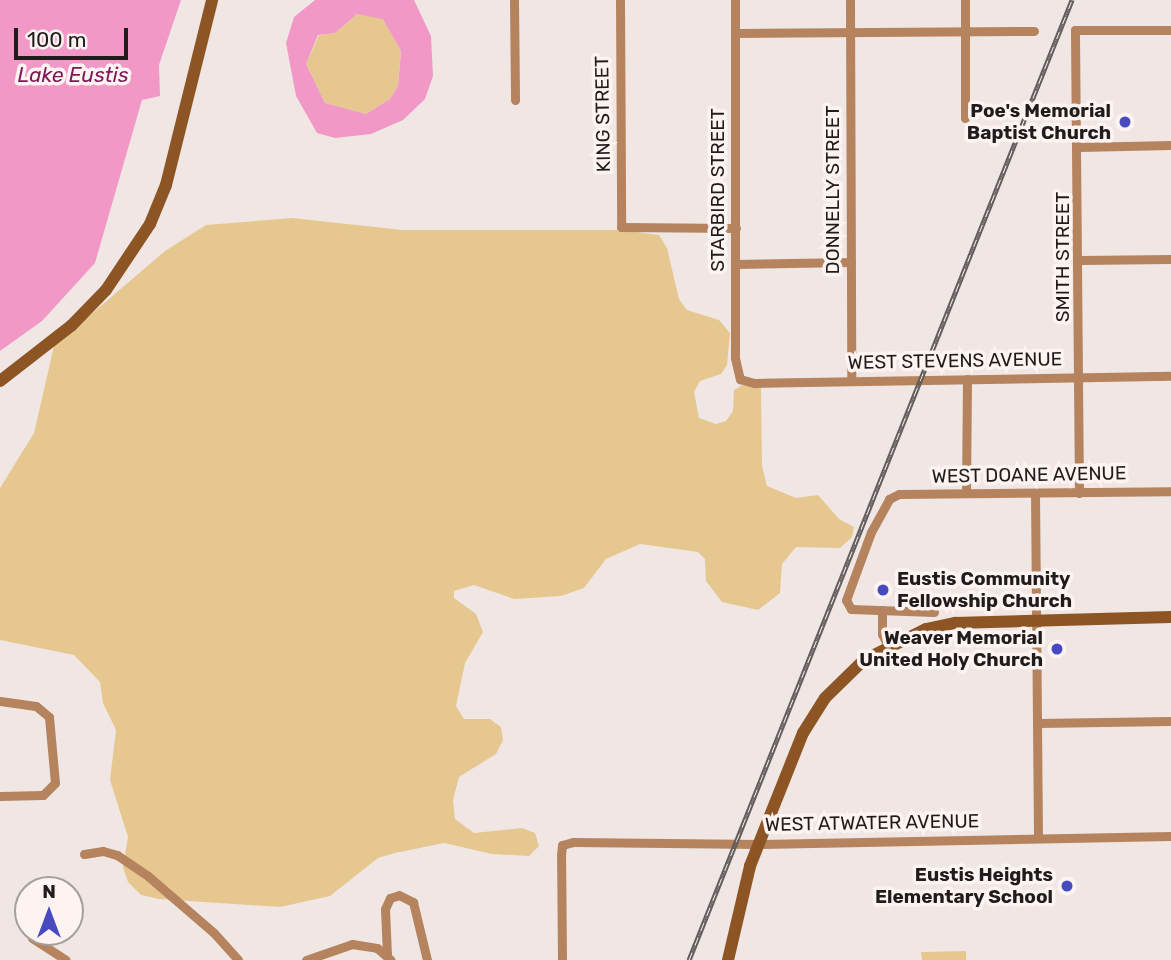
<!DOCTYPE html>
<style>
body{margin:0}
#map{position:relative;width:1171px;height:960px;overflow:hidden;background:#f0e7e5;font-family:Rubik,sans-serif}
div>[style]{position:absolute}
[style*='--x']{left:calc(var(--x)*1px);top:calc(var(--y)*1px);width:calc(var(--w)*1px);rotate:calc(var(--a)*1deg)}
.green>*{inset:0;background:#e6c790}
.water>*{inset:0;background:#f198c7}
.street>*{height:9px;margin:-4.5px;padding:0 4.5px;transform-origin:4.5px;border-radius:4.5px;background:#b5835d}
.secondary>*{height:12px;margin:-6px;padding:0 6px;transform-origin:6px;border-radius:6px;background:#8d5524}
.rail>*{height:5px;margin-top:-2.5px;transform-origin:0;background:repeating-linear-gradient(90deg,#fdf4f2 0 8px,#625d5c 0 16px);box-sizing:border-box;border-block:2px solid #625d5c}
.dots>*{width:19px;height:19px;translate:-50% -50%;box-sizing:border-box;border:4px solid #fdf4f2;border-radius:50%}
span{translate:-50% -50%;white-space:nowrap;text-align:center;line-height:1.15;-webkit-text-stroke:7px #fdf4f2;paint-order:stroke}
.poi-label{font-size:19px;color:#1f1c1b;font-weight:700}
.right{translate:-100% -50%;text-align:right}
.left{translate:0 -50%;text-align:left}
.street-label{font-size:19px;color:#1f1c1b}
.water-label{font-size:21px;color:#7e1859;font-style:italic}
.north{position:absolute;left:14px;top:876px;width:70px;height:70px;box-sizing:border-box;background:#fdf4f2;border:2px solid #a49e9c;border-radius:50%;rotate:0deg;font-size:19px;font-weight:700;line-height:28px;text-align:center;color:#1f1c1b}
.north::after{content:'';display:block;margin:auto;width:24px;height:32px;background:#484bc0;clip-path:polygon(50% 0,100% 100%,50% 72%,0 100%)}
.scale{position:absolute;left:14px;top:28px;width:114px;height:32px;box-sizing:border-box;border:4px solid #1f1c1b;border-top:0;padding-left:9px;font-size:21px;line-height:24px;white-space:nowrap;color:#1f1c1b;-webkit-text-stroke:5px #fdf4f2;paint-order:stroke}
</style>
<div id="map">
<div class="green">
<i style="clip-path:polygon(357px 14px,383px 18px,401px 51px,398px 86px,390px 99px,366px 114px,325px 103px,306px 64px,319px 35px,335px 33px)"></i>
<i style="clip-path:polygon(292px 218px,403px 230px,620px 230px,659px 235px,667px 248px,679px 299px,687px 310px,719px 320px,730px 333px,727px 365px,721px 374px,700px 381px,694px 392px,699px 418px,716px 424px,726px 421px,733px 411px,734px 390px,749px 381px,761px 386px,762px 466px,767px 486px,796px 498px,818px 495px,839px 519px,854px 527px,852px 537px,840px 548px,796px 547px,782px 564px,780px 593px,758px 610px,722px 602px,706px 581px,705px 559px,698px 552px,640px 544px,606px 559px,584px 588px,561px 596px,514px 599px,474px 585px,454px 591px,454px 598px,476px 614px,483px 632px,465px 663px,456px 706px,464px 719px,490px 719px,501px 727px,503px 740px,496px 754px,459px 777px,453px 800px,455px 819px,474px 833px,522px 828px,535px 833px,539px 846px,529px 856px,492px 854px,444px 843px,395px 853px,378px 858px,330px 896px,280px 907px,159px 899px,141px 895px,128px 882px,123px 867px,128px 837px,110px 780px,116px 730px,103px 703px,100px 682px,74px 655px,0 640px,0 488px,34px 433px,54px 346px,165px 251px,206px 225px)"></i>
<i style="clip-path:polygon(966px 951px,966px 960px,922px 960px,921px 952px)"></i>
</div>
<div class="water">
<i style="clip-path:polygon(0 0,181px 0,159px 65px,160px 96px,142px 100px,95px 263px,42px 321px,0 351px)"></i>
<i style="clip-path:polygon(evenodd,315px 0,414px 0,431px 36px,433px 76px,425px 99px,403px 120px,371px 134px,335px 138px,317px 133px,296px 96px,286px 43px,294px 17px,315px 0,357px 14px,383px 19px,401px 51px,398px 86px,390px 99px,366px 114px,325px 103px,306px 64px,318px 35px,335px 33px,357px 14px)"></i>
</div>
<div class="street">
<i style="--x:514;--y:0;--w:100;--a:89.4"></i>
<i style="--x:620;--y:0;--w:227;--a:89.7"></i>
<i style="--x:621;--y:227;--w:115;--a:0.5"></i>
<i style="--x:735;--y:0;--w:358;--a:90"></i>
<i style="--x:735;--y:358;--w:22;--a:77"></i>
<i style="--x:740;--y:379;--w:15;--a:16"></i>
<i style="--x:754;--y:383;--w:417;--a:-1"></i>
<i style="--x:850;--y:0;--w:380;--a:89.8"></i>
<i style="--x:965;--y:0;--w:118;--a:90"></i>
<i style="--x:735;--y:33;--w:299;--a:-0.4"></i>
<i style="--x:1079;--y:147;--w:92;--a:-1.2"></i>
<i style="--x:1080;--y:260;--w:91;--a:-0.6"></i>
<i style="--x:736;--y:264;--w:115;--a:-1"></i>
<i style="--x:966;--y:493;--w:114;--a:-89.5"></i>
<i style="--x:1035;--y:493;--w:344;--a:89.5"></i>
<i style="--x:1079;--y:493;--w:463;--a:-90.5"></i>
<i style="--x:1075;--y:30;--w:96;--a:0"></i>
<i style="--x:882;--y:610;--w:24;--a:90"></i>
<i style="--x:882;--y:634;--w:13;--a:63"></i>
<i style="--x:934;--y:612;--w:83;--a:-177.9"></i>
<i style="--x:851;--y:609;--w:10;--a:-119"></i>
<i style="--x:846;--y:600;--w:72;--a:-69.8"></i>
<i style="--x:871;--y:532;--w:38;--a:-61"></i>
<i style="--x:889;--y:499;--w:11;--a:-27"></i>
<i style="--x:899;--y:494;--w:272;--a:-0.6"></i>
<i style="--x:0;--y:701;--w:36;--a:8"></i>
<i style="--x:36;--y:706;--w:17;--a:40"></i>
<i style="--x:49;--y:717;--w:66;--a:84.8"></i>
<i style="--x:55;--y:783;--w:17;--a:135"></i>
<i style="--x:43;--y:795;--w:43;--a:178.7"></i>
<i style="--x:1038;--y:723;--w:133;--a:-0.9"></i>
<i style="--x:84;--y:854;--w:19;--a:-9"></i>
<i style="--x:103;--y:851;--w:15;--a:16"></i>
<i style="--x:117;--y:855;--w:37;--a:34"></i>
<i style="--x:148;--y:876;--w:87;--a:40.8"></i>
<i style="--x:214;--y:933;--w:36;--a:48"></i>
<i style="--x:32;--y:938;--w:40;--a:32.9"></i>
<i style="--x:387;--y:955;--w:46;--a:-92.5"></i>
<i style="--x:385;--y:909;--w:12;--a:-66"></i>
<i style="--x:390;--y:898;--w:9;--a:-18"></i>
<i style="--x:399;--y:895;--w:16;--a:27"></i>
<i style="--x:413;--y:902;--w:60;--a:76.4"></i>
<i style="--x:306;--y:960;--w:49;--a:-19.2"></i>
<i style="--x:352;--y:944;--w:25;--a:9"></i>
<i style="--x:377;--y:948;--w:18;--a:41"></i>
<i style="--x:562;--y:960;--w:105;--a:-90.5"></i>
<i style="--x:561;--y:855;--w:10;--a:-84"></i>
<i style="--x:562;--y:845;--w:11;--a:-15"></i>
<i style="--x:573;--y:842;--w:185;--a:0.6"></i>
<i style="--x:758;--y:844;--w:413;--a:-1.1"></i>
</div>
<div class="secondary">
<i style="--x:0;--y:381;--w:90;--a:-37.8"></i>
<i style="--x:71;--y:326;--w:50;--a:-45.8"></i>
<i style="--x:106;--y:290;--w:79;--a:-56.3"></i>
<i style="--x:150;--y:224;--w:42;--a:-67.7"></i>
<i style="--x:166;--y:185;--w:191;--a:-76"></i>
<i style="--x:728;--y:960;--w:97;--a:-76.8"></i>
<i style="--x:750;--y:866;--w:143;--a:-68.3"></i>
<i style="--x:803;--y:733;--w:41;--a:-57.8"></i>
<i style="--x:825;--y:698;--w:54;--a:-44.3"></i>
<i style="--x:864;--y:660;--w:69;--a:-26.6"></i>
<i style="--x:926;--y:629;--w:30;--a:-12"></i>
<i style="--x:955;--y:623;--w:216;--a:-1.6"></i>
</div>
<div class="rail">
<i style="--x:689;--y:960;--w:1034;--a:-68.25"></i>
</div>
<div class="dots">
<i style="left:1125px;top:122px;background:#484bc0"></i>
<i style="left:883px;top:590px;background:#484bc0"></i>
<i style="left:1057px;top:649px;background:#484bc0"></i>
<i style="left:1067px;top:886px;background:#484bc0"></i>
</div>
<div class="poi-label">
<span class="right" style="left:1111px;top:122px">Poe's Memorial<br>Baptist Church</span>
<span class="left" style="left:897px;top:590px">Eustis Community<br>Fellowship Church</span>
<span class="right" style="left:1043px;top:649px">Weaver Memorial<br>United Holy Church</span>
<span class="right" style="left:1053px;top:886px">Eustis Heights<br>Elementary School</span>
</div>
<div class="street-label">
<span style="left:603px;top:114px;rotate:-91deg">KING STREET</span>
<span style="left:718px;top:190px;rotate:-90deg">STARBIRD STREET</span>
<span style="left:833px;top:190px;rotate:-90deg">DONNELLY STREET</span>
<span style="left:1063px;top:257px;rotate:-90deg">SMITH STREET</span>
<span style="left:955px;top:361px;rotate:-1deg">WEST STEVENS AVENUE</span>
<span style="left:1029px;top:475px;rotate:-1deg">WEST DOANE AVENUE</span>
<span style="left:872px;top:823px;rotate:-1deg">WEST ATWATER AVENUE</span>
</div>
<div class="water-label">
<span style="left:73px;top:75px">Lake Eustis</span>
</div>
<div class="north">N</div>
<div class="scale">100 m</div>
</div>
